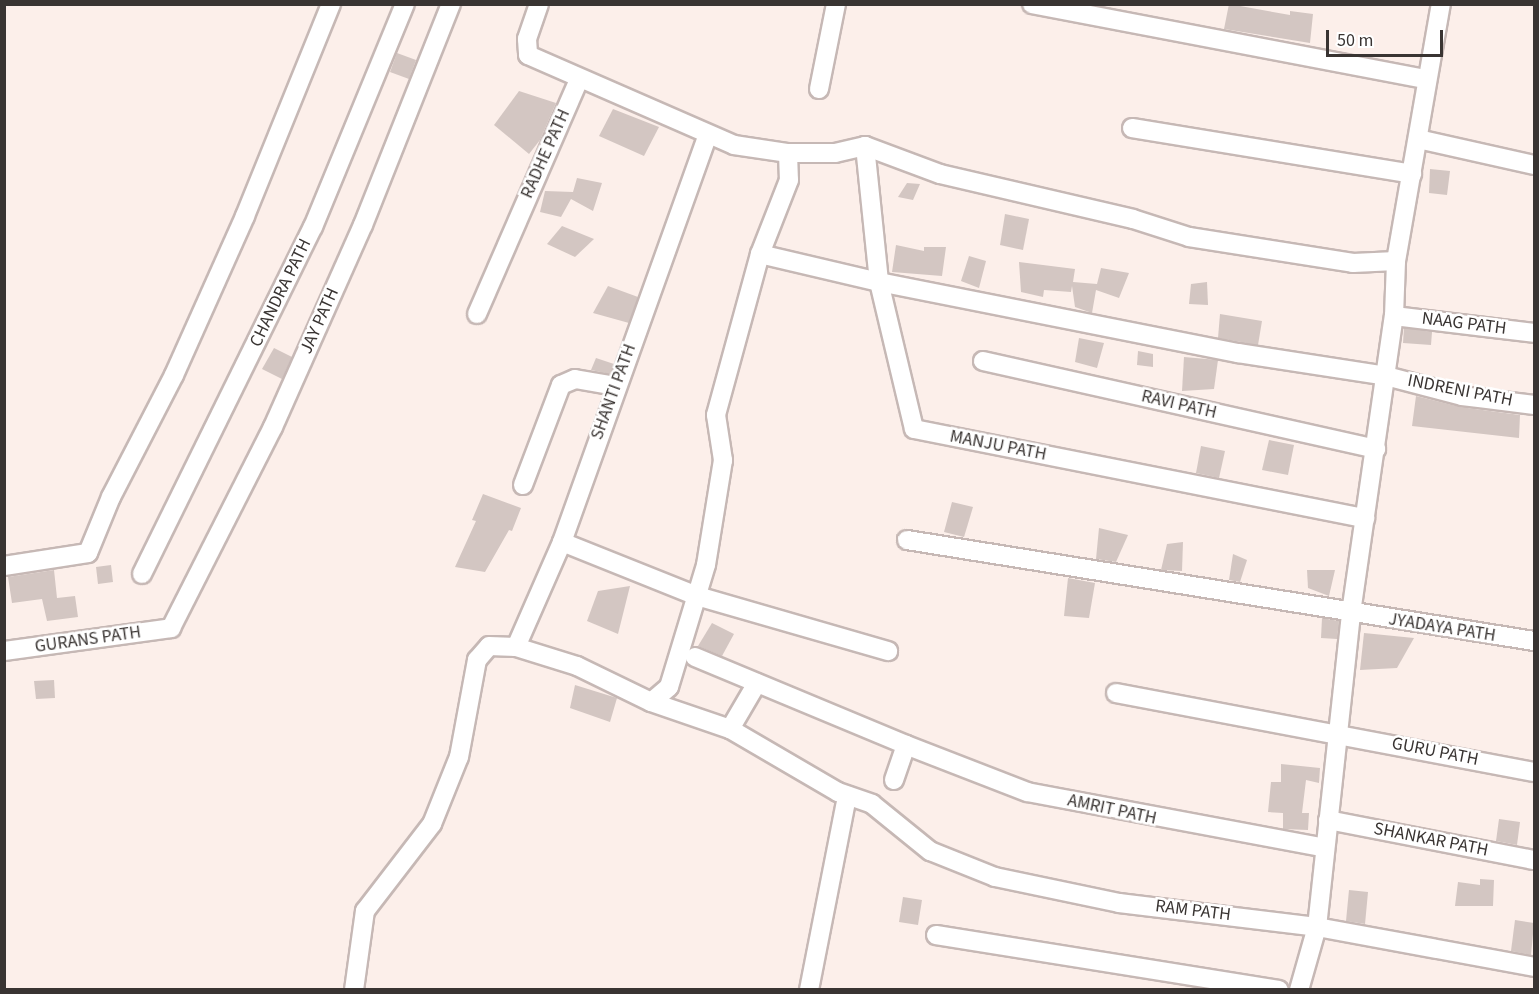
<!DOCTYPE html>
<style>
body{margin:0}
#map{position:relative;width:1539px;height:994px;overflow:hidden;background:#fcefea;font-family:"Source Sans 3",sans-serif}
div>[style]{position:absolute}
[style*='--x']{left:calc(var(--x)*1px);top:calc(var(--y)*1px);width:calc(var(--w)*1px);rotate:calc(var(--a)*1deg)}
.building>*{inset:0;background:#d3c6c2}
.roads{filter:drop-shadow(2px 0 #c6b8b5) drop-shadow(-2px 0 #c6b8b5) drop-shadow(0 2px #c6b8b5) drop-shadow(0 -2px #c6b8b5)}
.street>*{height:18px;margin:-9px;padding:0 9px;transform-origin:9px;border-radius:9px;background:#fff}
span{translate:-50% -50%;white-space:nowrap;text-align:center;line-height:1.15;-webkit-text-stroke:5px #fff;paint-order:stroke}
.street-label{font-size:18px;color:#393432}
.frame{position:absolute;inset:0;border:6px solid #393432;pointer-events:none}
.scale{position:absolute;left:1326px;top:30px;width:117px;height:27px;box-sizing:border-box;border:3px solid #393432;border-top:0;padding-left:8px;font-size:18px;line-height:21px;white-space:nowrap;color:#393432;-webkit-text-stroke:4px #fff;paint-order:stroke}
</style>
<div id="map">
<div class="building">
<i style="clip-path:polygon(1229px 4px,1290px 15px,1290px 11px,1313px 14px,1310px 43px,1224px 29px)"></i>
<i style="clip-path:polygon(397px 53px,416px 60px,409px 79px,390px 72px)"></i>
<i style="clip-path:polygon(519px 91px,556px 103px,540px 140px,529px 154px,494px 125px)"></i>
<i style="clip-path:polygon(613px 109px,659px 127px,644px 156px,599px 136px)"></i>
<i style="clip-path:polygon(1430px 169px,1450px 171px,1447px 195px,1429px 193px)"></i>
<i style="clip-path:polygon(577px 178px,602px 183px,593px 211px,571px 199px,561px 217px,540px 212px,545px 191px,573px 192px)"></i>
<i style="clip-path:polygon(907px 183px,920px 184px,913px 200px,898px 197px)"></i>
<i style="clip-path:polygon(1005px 214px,1029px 219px,1023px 250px,1000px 245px)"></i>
<i style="clip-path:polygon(562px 226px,594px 239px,575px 257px,547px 244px)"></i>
<i style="clip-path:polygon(896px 245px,924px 251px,924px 247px,946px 247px,942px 276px,892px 272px)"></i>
<i style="clip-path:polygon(969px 256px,986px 261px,979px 288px,961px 281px)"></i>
<i style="clip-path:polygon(1019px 262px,1075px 269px,1073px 282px,1097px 284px,1101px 268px,1129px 273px,1119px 298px,1096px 290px,1092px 313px,1075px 307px,1072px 286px,1071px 292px,1044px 290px,1043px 297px,1021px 292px)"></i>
<i style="clip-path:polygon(1207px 282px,1208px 305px,1189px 304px,1191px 284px)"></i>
<i style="clip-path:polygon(608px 286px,638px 297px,629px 323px,593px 313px)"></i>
<i style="clip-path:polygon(1220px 314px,1262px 321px,1258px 345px,1218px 338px)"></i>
<i style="clip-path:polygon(1404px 328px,1432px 332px,1431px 345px,1403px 343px)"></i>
<i style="clip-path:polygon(1079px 338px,1104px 343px,1097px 368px,1075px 362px)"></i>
<i style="clip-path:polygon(274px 348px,292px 357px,282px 379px,262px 369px)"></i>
<i style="clip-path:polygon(1138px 351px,1153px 354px,1153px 367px,1137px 365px)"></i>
<i style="clip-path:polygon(1184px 357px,1218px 360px,1214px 389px,1182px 391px)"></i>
<i style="clip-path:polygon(596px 358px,614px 364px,610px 374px,591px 370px)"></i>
<i style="clip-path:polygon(1416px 396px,1460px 407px,1520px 415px,1519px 438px,1412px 426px)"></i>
<i style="clip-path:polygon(1269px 440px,1294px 445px,1288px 475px,1262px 470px)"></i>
<i style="clip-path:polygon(1201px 446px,1225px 451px,1219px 478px,1196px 473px)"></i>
<i style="clip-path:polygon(483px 494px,521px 508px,512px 531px,509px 530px,485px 572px,455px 567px,476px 521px,472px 520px)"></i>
<i style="clip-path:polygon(952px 502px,973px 507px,964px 537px,944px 532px)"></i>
<i style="clip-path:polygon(1099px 528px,1128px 535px,1116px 562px,1096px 559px)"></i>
<i style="clip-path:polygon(1183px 542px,1182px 571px,1161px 570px,1167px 544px)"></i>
<i style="clip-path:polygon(1233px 554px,1247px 560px,1240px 582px,1229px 580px)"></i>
<i style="clip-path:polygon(111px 565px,113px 582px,98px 584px,96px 567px)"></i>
<i style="clip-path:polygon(54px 570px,57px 598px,75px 596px,78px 617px,47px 621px,42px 599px,12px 603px,8px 577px)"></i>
<i style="clip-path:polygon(1307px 570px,1335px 570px,1329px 596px,1308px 588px)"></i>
<i style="clip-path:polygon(1068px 578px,1095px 583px,1089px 618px,1064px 616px)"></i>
<i style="clip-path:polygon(630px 586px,618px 634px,587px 621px,598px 591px)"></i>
<i style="clip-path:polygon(1322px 618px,1339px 621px,1337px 639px,1321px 638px)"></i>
<i style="clip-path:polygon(712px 623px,734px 634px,722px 656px,698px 646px)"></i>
<i style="clip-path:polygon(1364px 633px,1414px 638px,1397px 668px,1360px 670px)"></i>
<i style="clip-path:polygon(54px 680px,55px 698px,36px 699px,34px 681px)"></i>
<i style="clip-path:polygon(575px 685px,617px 698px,610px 722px,570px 708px)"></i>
<i style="clip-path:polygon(1281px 764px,1320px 768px,1319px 783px,1306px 780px,1302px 813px,1309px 813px,1308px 830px,1283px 829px,1283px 813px,1268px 812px,1271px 782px,1281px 782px)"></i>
<i style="clip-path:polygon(1499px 819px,1520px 822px,1517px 845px,1496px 841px)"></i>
<i style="clip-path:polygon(1480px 879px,1494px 880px,1493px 906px,1455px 906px,1458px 882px,1480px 885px)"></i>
<i style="clip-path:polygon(1349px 890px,1368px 892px,1365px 924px,1346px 921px)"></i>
<i style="clip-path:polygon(903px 897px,922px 900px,918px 925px,899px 922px)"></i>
<i style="clip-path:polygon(1515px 920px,1534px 923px,1531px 955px,1511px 951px)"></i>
</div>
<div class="roads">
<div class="street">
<i style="--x:539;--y:4;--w:37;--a:109"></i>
<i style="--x:527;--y:39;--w:16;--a:86"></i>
<i style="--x:528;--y:55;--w:225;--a:23.6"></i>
<i style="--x:734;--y:145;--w:55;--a:8.4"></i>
<i style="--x:788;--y:153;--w:27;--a:88"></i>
<i style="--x:789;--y:180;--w:79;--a:111.4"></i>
<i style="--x:760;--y:254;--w:167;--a:105.3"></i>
<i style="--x:716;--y:415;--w:46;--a:81.2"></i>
<i style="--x:723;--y:460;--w:106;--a:99.2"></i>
<i style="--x:706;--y:565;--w:127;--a:106.9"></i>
<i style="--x:669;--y:687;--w:23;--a:140"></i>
<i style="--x:651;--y:702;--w:83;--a:18.9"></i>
<i style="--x:730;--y:729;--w:125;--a:30.3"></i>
<i style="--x:838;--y:792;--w:36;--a:19"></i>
<i style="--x:872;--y:804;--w:75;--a:39"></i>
<i style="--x:930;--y:851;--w:70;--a:21.8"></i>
<i style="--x:995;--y:877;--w:127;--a:11.8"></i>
<i style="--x:1119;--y:903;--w:199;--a:6.9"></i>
<i style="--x:1317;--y:927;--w:221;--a:10.4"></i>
<i style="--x:1032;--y:4;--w:401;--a:10.8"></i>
<i style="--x:819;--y:89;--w:87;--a:-78.7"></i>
<i style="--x:1132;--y:128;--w:284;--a:9.3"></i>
<i style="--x:1418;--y:139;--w:119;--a:12.6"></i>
<i style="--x:865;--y:146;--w:137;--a:84.1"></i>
<i style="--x:879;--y:282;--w:151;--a:76.6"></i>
<i style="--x:914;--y:429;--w:460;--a:11.2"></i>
<i style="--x:788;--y:153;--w:47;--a:0"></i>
<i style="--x:835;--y:153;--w:31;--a:-13"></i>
<i style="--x:865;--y:146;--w:80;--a:20.5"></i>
<i style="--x:940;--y:174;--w:198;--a:13.1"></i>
<i style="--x:1133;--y:219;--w:59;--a:17.8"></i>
<i style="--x:1189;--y:237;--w:166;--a:9"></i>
<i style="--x:1353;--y:263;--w:43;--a:-2.7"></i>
<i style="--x:760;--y:254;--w:122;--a:13.2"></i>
<i style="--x:879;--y:282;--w:366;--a:11.2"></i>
<i style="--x:1238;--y:353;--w:150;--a:8.8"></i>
<i style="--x:1386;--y:376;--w:79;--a:14.7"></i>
<i style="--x:1462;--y:396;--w:73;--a:7.1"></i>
<i style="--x:477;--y:314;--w:256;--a:-66.5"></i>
<i style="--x:1394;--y:316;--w:141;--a:6.9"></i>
<i style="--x:983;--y:361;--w:403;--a:12.6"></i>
<i style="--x:523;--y:485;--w:107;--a:-69.2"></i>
<i style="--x:561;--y:385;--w:15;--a:-23"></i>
<i style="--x:575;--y:379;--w:42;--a:9.7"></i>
<i style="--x:907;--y:540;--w:635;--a:9.15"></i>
<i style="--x:562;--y:542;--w:145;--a:21.8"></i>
<i style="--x:697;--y:596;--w:199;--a:16.1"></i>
<i style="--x:4;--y:566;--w:85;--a:-8.8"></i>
<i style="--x:88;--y:553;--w:61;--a:-67.7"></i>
<i style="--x:111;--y:497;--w:137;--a:-62.7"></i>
<i style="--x:174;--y:375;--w:174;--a:-65.9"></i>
<i style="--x:245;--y:216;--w:229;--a:-67.9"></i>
<i style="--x:142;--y:574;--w:387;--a:-63.8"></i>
<i style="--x:313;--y:227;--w:241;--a:-67.6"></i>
<i style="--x:516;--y:647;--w:115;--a:-66.3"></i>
<i style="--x:562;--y:542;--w:432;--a:-70.3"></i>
<i style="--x:4;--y:651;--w:169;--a:-7.8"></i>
<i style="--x:171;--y:628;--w:225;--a:-63.1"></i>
<i style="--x:273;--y:427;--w:221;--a:-66"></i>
<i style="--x:363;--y:225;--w:238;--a:-68.3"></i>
<i style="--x:695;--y:657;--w:229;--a:22.6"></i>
<i style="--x:906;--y:745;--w:37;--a:109"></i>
<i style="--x:1116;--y:693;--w:425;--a:10.7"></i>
<i style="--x:730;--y:729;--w:53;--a:-59.6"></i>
<i style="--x:906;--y:745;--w:130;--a:21.2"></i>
<i style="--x:1027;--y:792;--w:303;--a:10.6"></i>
<i style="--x:1328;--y:820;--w:210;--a:11"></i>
<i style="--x:936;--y:935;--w:347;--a:9.1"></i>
<i style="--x:354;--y:990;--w:80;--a:-82.1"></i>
<i style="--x:365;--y:911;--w:110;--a:-52.4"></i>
<i style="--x:432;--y:824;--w:72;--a:-68.1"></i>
<i style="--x:459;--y:757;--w:99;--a:-79.5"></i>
<i style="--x:477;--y:660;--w:18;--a:-49"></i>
<i style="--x:489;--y:646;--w:27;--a:2"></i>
<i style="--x:516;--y:647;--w:64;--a:17.3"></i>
<i style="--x:577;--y:666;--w:82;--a:25.9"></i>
<i style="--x:809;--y:990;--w:198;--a:-78.9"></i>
<i style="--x:1299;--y:990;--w:66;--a:-74.1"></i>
<i style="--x:1317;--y:927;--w:316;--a:-83.8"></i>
<i style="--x:1351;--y:613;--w:300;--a:-81.8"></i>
<i style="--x:1394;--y:316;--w:55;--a:-87.9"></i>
<i style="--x:1396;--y:261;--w:261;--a:-80.1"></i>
</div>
</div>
<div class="street-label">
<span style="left:546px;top:154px;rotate:-66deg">RADHE PATH</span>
<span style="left:281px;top:293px;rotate:-64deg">CHANDRA PATH</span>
<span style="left:320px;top:321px;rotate:-66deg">JAY PATH</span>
<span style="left:1464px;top:324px;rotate:7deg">NAAG PATH</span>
<span style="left:1460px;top:391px;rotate:11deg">INDRENI PATH</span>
<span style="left:614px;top:392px;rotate:-70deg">SHANTI PATH</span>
<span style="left:1179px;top:405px;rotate:13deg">RAVI PATH</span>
<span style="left:998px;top:446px;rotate:11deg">MANJU PATH</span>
<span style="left:1442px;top:628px;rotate:9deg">JYADAYA PATH</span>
<span style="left:88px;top:640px;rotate:-8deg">GURANS PATH</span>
<span style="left:1435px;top:752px;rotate:11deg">GURU PATH</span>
<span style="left:1112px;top:810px;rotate:12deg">AMRIT PATH</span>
<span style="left:1431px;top:840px;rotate:11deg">SHANKAR PATH</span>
<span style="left:1193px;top:911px;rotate:7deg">RAM PATH</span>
</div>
<div class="frame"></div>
<div class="scale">50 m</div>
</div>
